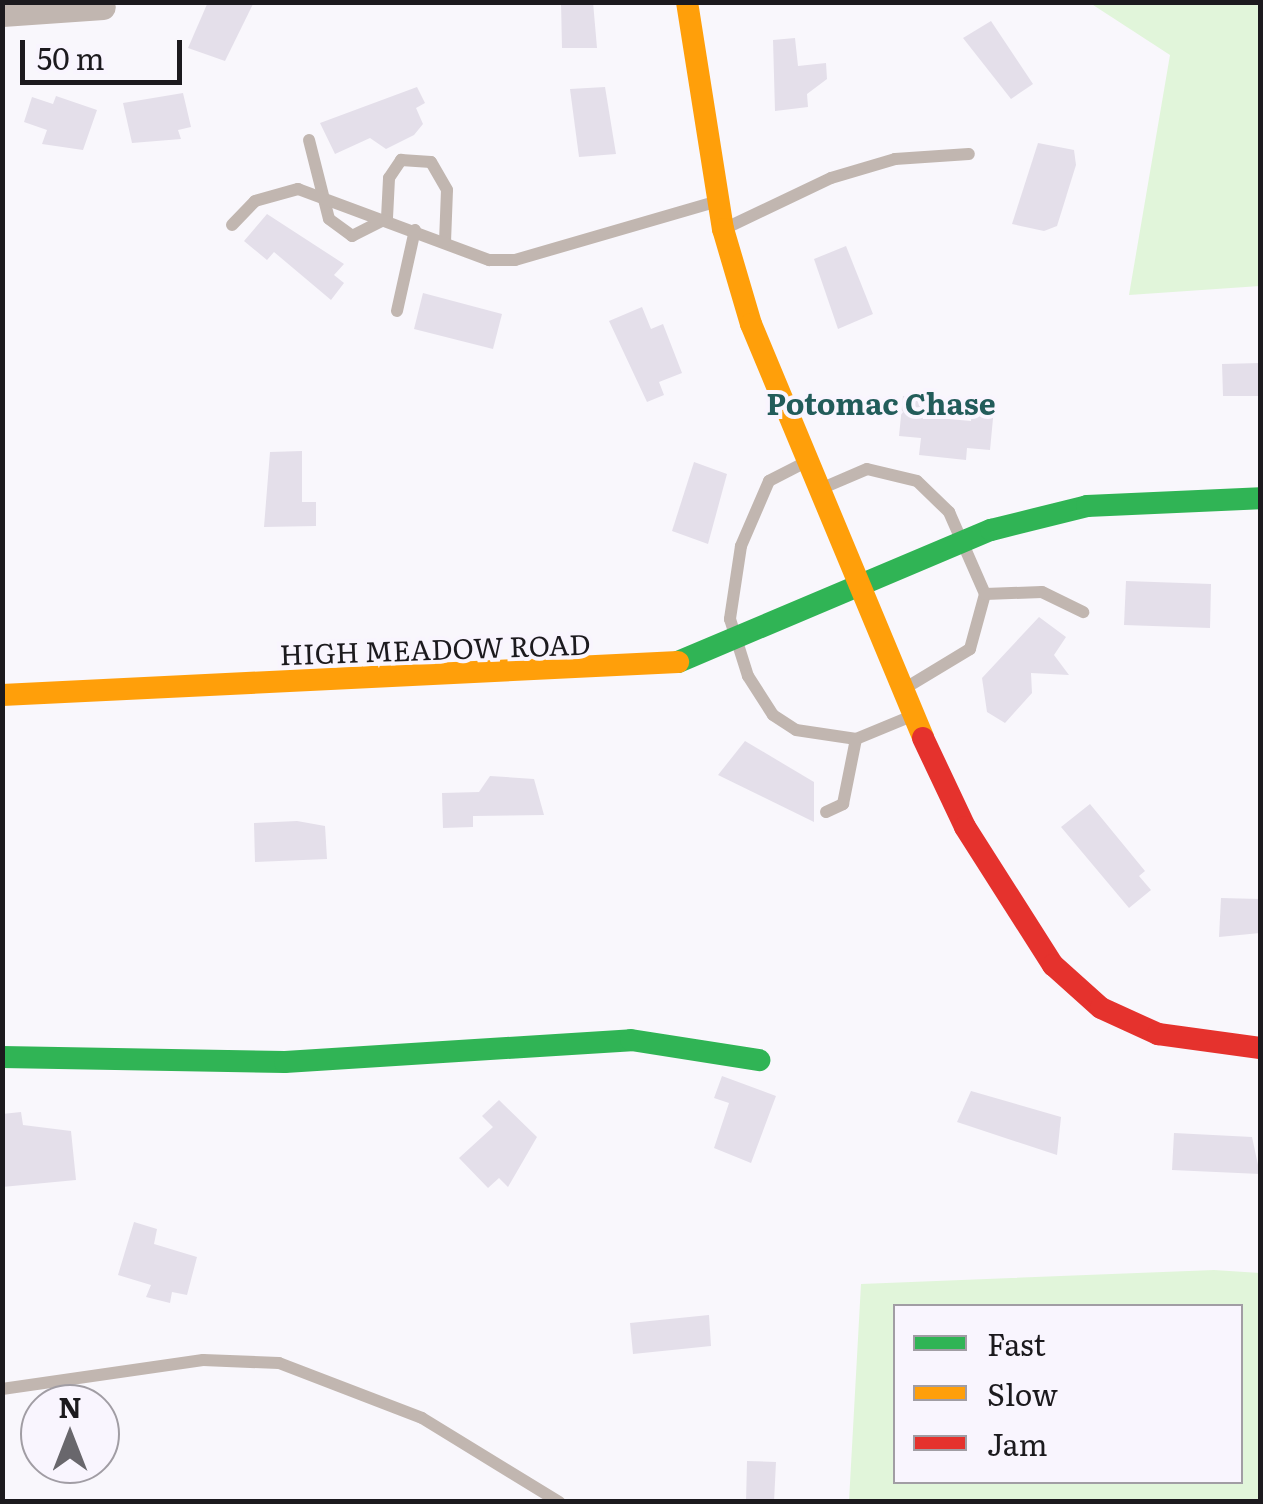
<!DOCTYPE html>
<style>
body{margin:0}
#map{position:relative;width:1263px;height:1504px;overflow:hidden;background:#f9f7fc;font-family:Literata,serif}
div>[style]{position:absolute}
[style*='--x']{left:calc(var(--x)*1px);top:calc(var(--y)*1px);width:calc(var(--w)*1px);rotate:calc(var(--a)*1deg)}
.green>*{inset:0;background:#e1f5da}
.building>*{inset:0;background:#e4dfea}
.lane>*{height:12px;margin:-6px;padding:0 6px;transform-origin:6px;border-radius:6px;background:#c1b6b0}
.street>*{height:25px;margin:-12.5px;padding:0 12.5px;transform-origin:12.5px;border-radius:12.5px;background:#c1b6b0}
.fast>*{height:22px;margin:-11px;padding:0 11px;transform-origin:11px;border-radius:11px;background:#30b455}
.slow>*{height:22px;margin:-11px;padding:0 11px;transform-origin:11px;border-radius:11px;background:#ff9f0a}
.jam>*{height:22px;margin:-11px;padding:0 11px;transform-origin:11px;border-radius:11px;background:#e5322d}
span{translate:-50% -50%;white-space:nowrap;text-align:center;line-height:1.15;-webkit-text-stroke:8px #f9f5fe;paint-order:stroke}
.street-label{font-size:28px;color:#1c1a1e}
.neighbourhood-label{font-size:30px;color:#225c5a;font-weight:700}
.frame{position:absolute;inset:0;border:5px solid #1c1a1e;pointer-events:none}
.legend{position:absolute;left:893px;top:1304px;width:350px;height:180px;box-sizing:border-box;background:#f9f5fe;border:2px solid #a19da4;margin:0;padding:12px 18px;list-style:none;font-size:30px;color:#1c1a1e}
.legend li{display:flex;align-items:center;gap:20px;height:50px}
.legend b{width:50px;border:2px solid #a19da4}
.north{position:absolute;left:20px;top:1384px;width:100px;height:100px;box-sizing:border-box;background:#f9f5fe;border:2px solid #a19da4;border-radius:50%;rotate:0deg;font-size:28px;font-weight:700;line-height:40px;text-align:center;color:#1c1a1e}
.north::after{content:'';display:block;margin:auto;width:35px;height:45px;background:#69676c;clip-path:polygon(50% 0,100% 100%,50% 72%,0 100%)}
.scale{position:absolute;left:20px;top:40px;width:162px;height:45px;box-sizing:border-box;border:5px solid #1c1a1e;border-top:0;padding-left:12px;font-size:30px;line-height:35px;white-space:nowrap;color:#1c1a1e;-webkit-text-stroke:8px #f9f5fe;paint-order:stroke}
</style>
<div id="map">
<div class="green">
<i style="clip-path:polygon(1090px 3px,1260px 3px,1260px 286px,1129px 295px,1170px 55px)"></i>
<i style="clip-path:polygon(evenodd,1214px 1270px,1260px 1273px,1260px 1501px,849px 1501px,861px 1284px,1214px 1270px,896px 1306px,1240px 1306px,1240px 1482px,896px 1482px,896px 1306px)"></i>
</div>
<div class="building">
<i style="clip-path:polygon(208px 2px,254px 2px,225px 61px,188px 48px)"></i>
<i style="clip-path:polygon(561px 2px,593px 2px,597px 48px,562px 48px)"></i>
<i style="clip-path:polygon(991px 21px,1033px 84px,1011px 99px,963px 38px)"></i>
<i style="clip-path:polygon(795px 38px,798px 66px,826px 63px,827px 79px,807px 94px,808px 107px,775px 111px,773px 40px)"></i>
<i style="clip-path:polygon(417px 87px,425px 103px,416px 108px,423px 124px,414px 135px,386px 149px,370px 138px,335px 154px,320px 123px)"></i>
<i style="clip-path:polygon(605px 87px,616px 154px,579px 157px,570px 89px)"></i>
<i style="clip-path:polygon(183px 93px,191px 127px,178px 130px,181px 139px,132px 143px,123px 103px)"></i>
<i style="clip-path:polygon(56px 96px,97px 110px,83px 150px,42px 144px,47px 130px,24px 122px,32px 97px,53px 104px)"></i>
<i style="clip-path:polygon(1038px 143px,1074px 150px,1076px 165px,1057px 226px,1044px 231px,1012px 224px)"></i>
<i style="clip-path:polygon(267px 214px,344px 264px,334px 275px,344px 283px,331px 300px,274px 252px,267px 260px,244px 241px)"></i>
<i style="clip-path:polygon(846px 246px,873px 314px,838px 329px,814px 259px)"></i>
<i style="clip-path:polygon(423px 293px,502px 314px,493px 349px,414px 329px)"></i>
<i style="clip-path:polygon(642px 307px,651px 329px,663px 324px,682px 373px,659px 382px,664px 395px,647px 402px,609px 321px)"></i>
<i style="clip-path:polygon(1260px 363px,1260px 396px,1223px 396px,1222px 364px)"></i>
<i style="clip-path:polygon(903px 396px,928px 399px,926px 417px,971px 421px,972px 406px,994px 408px,990px 450px,967px 448px,966px 460px,919px 455px,921px 438px,899px 436px)"></i>
<i style="clip-path:polygon(302px 451px,302px 502px,316px 502px,316px 526px,264px 527px,270px 452px)"></i>
<i style="clip-path:polygon(694px 462px,727px 474px,708px 544px,672px 531px)"></i>
<i style="clip-path:polygon(1126px 581px,1211px 584px,1210px 628px,1124px 625px)"></i>
<i style="clip-path:polygon(1039px 617px,1066px 637px,1054px 655px,1069px 675px,1031px 673px,1032px 693px,1005px 723px,987px 712px,982px 678px)"></i>
<i style="clip-path:polygon(745px 741px,814px 782px,814px 822px,718px 775px)"></i>
<i style="clip-path:polygon(490px 776px,534px 779px,544px 815px,473px 816px,473px 827px,443px 828px,442px 793px,479px 792px)"></i>
<i style="clip-path:polygon(1090px 804px,1145px 871px,1139px 876px,1151px 890px,1129px 908px,1061px 827px)"></i>
<i style="clip-path:polygon(297px 821px,325px 826px,327px 859px,255px 862px,254px 823px)"></i>
<i style="clip-path:polygon(1221px 898px,1260px 899px,1260px 933px,1219px 937px)"></i>
<i style="clip-path:polygon(722px 1076px,776px 1096px,751px 1163px,714px 1148px,729px 1103px,714px 1098px)"></i>
<i style="clip-path:polygon(971px 1091px,1061px 1117px,1057px 1155px,957px 1122px)"></i>
<i style="clip-path:polygon(499px 1100px,537px 1137px,508px 1187px,499px 1178px,488px 1188px,459px 1158px,493px 1127px,482px 1116px)"></i>
<i style="clip-path:polygon(21px 1112px,23px 1125px,71px 1131px,76px 1180px,2px 1187px,2px 1114px)"></i>
<i style="clip-path:polygon(1174px 1133px,1252px 1137px,1260px 1174px,1172px 1170px)"></i>
<i style="clip-path:polygon(134px 1222px,157px 1229px,154px 1244px,197px 1257px,187px 1295px,172px 1292px,170px 1303px,146px 1297px,151px 1285px,118px 1275px)"></i>
<i style="clip-path:polygon(709px 1315px,711px 1346px,633px 1354px,630px 1323px)"></i>
<i style="clip-path:polygon(747px 1461px,776px 1462px,774px 1502px,746px 1502px)"></i>
</div>
<div class="lane">
<i style="--x:309;--y:140;--w:81;--a:75.8"></i>
<i style="--x:329;--y:219;--w:29;--a:36"></i>
<i style="--x:352;--y:236;--w:39;--a:-27"></i>
<i style="--x:387;--y:218;--w:40;--a:-87.1"></i>
<i style="--x:389;--y:178;--w:22;--a:-56"></i>
<i style="--x:401;--y:160;--w:30;--a:4"></i>
<i style="--x:431;--y:162;--w:32;--a:60"></i>
<i style="--x:447;--y:190;--w:52;--a:92.2"></i>
<i style="--x:232;--y:225;--w:33;--a:-46"></i>
<i style="--x:255;--y:201;--w:45;--a:-15.6"></i>
<i style="--x:298;--y:189;--w:204;--a:20.4"></i>
<i style="--x:489;--y:260;--w:26;--a:0"></i>
<i style="--x:515;--y:260;--w:208;--a:-16.2"></i>
<i style="--x:726;--y:228;--w:116;--a:-25.5"></i>
<i style="--x:831;--y:178;--w:67;--a:-16.5"></i>
<i style="--x:895;--y:159;--w:74;--a:-3.9"></i>
<i style="--x:397;--y:311;--w:83;--a:-77.5"></i>
<i style="--x:802;--y:464;--w:37;--a:153"></i>
<i style="--x:769;--y:481;--w:71;--a:113.3"></i>
<i style="--x:741;--y:546;--w:74;--a:98.6"></i>
<i style="--x:730;--y:619;--w:60;--a:72.5"></i>
<i style="--x:748;--y:676;--w:46;--a:57.3"></i>
<i style="--x:773;--y:715;--w:27;--a:33"></i>
<i style="--x:796;--y:730;--w:61;--a:8.5"></i>
<i style="--x:856;--y:739;--w:57;--a:-22.5"></i>
<i style="--x:818;--y:490;--w:53;--a:-23.2"></i>
<i style="--x:867;--y:469;--w:51;--a:13.5"></i>
<i style="--x:917;--y:481;--w:45;--a:44.1"></i>
<i style="--x:949;--y:512;--w:90;--a:66.3"></i>
<i style="--x:985;--y:594;--w:57;--a:105.3"></i>
<i style="--x:970;--y:649;--w:79;--a:148.9"></i>
<i style="--x:985;--y:594;--w:57;--a:-2"></i>
<i style="--x:1042;--y:592;--w:46;--a:26"></i>
<i style="--x:826;--y:812;--w:19;--a:-25"></i>
<i style="--x:843;--y:804;--w:66;--a:-78.7"></i>
<i style="--x:2;--y:1389;--w:203;--a:-8.2"></i>
<i style="--x:203;--y:1360;--w:76;--a:2.3"></i>
<i style="--x:279;--y:1363;--w:153;--a:21"></i>
<i style="--x:422;--y:1418;--w:161;--a:31.5"></i>
</div>
<div class="street">
<i style="--x:2;--y:14;--w:101;--a:-4"></i>
</div>
<div class="fast">
<i style="--x:678;--y:662;--w:340;--a:-22.9"></i>
<i style="--x:991;--y:530;--w:99;--a:-14"></i>
<i style="--x:1087;--y:506;--w:173;--a:-2.6"></i>
<i style="--x:2;--y:1057;--w:283;--a:1"></i>
<i style="--x:285;--y:1062;--w:347;--a:-3.6"></i>
<i style="--x:631;--y:1040;--w:130;--a:8.9"></i>
</div>
<div class="slow">
<i style="--x:687;--y:2;--w:230;--a:81"></i>
<i style="--x:723;--y:229;--w:99;--a:73.6"></i>
<i style="--x:751;--y:324;--w:448;--a:67.4"></i>
<i style="--x:2;--y:695;--w:677;--a:-2.79"></i>
</div>
<div class="jam">
<i style="--x:923;--y:738;--w:98;--a:64.7"></i>
<i style="--x:965;--y:827;--w:164;--a:57.5"></i>
<i style="--x:1053;--y:965;--w:64;--a:41.9"></i>
<i style="--x:1101;--y:1008;--w:63;--a:24.5"></i>
<i style="--x:1158;--y:1034;--w:103;--a:7.8"></i>
</div>
<div class="street-label">
<span style="left:435px;top:648px;rotate:-2deg">HIGH MEADOW ROAD</span>
</div>
<div class="neighbourhood-label">
<span style="left:881px;top:402px">Potomac Chase</span>
</div>
<div class="frame"></div>
<ul class="legend">
<li><b style="height:12px;background:#30b455"></b>Fast</li>
<li><b style="height:12px;background:#ff9f0a"></b>Slow</li>
<li><b style="height:12px;background:#e5322d"></b>Jam</li>
</ul>
<div class="north">N</div>
<div class="scale">50 m</div>
</div>
